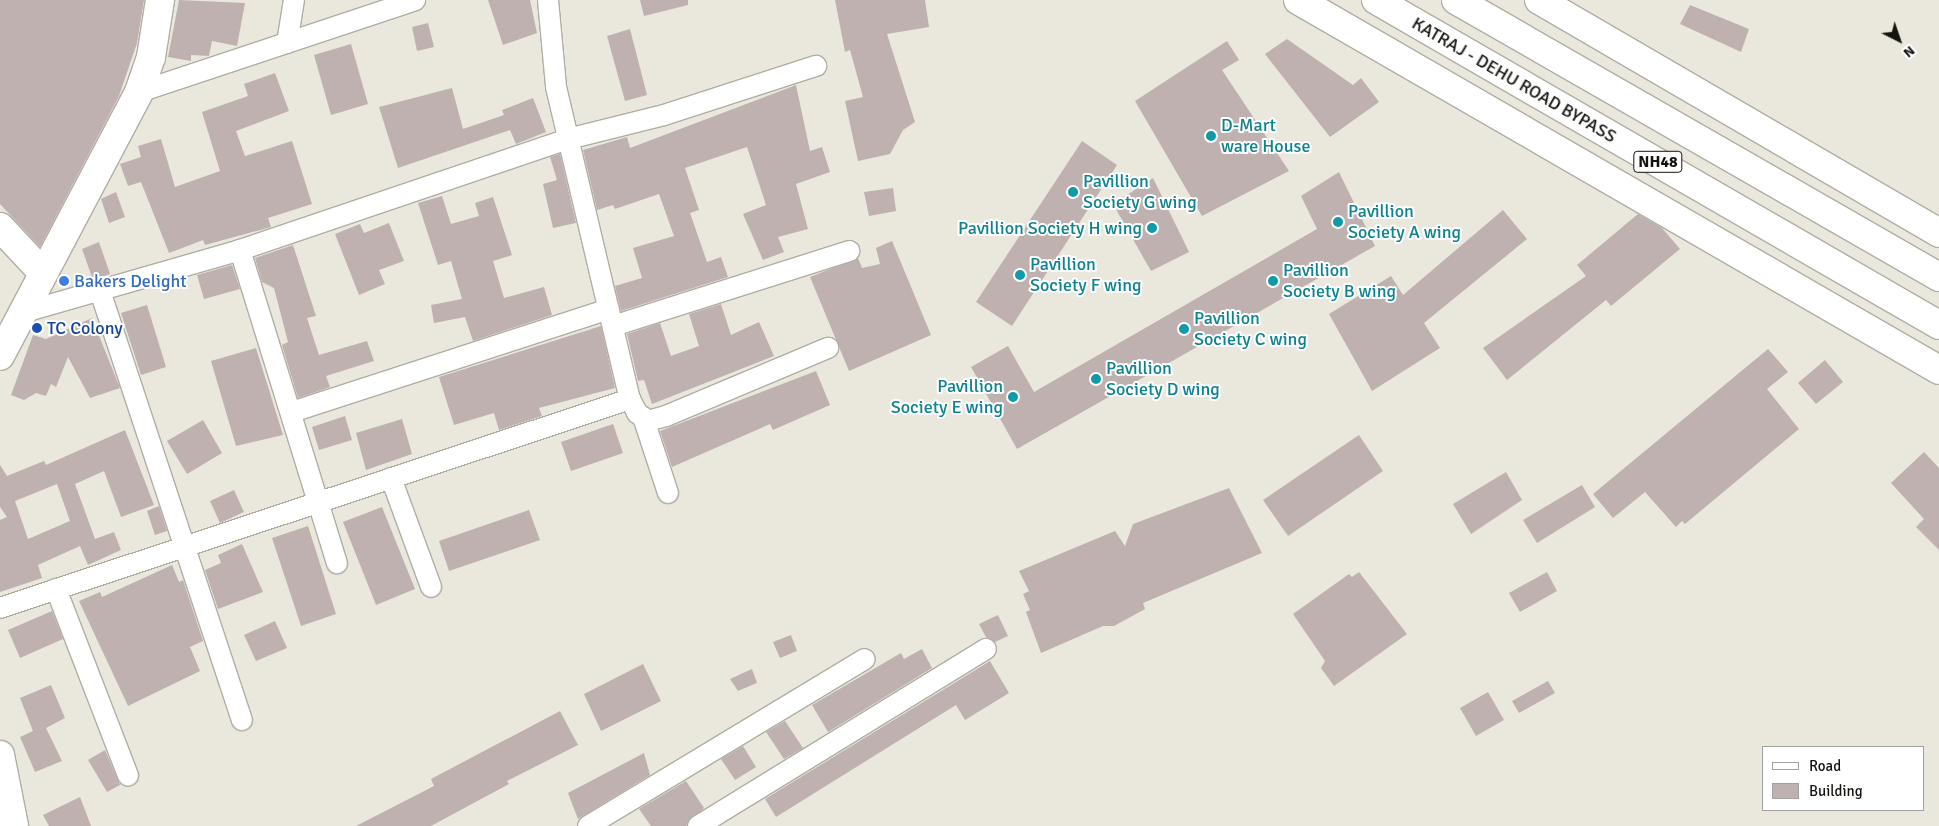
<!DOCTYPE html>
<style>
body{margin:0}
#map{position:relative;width:1939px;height:826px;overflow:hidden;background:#eae8dd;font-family:Signika,sans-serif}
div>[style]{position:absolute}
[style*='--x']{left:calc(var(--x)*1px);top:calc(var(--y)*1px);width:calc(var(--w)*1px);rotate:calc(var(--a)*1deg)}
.building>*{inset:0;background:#beb1b0}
.roads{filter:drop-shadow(1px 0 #b0aea3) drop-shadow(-1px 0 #b0aea3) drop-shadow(0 1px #b0aea3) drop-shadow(0 -1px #b0aea3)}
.street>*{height:20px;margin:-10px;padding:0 10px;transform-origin:10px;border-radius:10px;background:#fff}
.secondary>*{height:28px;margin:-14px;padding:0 14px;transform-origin:14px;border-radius:14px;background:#fff}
.primary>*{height:28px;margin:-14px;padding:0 14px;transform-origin:14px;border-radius:14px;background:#fff}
.highway>*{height:28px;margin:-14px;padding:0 14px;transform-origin:14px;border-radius:14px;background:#fff}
.dots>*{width:14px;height:14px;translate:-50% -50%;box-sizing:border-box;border:2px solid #fff;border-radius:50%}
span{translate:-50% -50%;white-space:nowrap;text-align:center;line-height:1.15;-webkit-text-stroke:4px #fff;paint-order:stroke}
.shield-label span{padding:1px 4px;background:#fff;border:1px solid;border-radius:4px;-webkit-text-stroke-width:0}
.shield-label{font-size:16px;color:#14130f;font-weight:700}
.street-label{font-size:18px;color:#14130f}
.culture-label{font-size:18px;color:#0d838f}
.left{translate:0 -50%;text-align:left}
.right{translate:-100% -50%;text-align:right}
.shop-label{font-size:18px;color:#366cbe}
.transit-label{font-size:18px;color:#164399}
.legend{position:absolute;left:1762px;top:746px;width:162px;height:65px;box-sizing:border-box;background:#fff;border:1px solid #a1a19f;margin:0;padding:6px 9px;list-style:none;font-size:15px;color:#14130f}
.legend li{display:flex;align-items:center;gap:10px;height:25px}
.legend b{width:25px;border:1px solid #a1a19f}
.north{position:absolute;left:1874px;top:15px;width:50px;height:50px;-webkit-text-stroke:4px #fff;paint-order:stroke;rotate:139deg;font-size:14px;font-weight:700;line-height:20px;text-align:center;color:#14130f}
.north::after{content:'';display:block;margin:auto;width:18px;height:22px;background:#14130f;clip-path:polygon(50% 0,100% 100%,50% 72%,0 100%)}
</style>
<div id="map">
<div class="building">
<i style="clip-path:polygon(0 0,144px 0,137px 43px,119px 96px,40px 247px,0 204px)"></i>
<i style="clip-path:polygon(179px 0,245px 3px,237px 46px,212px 41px,209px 56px,191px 55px,191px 61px,168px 57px)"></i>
<i style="clip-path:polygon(488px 0,530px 0,537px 33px,503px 45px)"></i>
<i style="clip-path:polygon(640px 0,688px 0,688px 5px,644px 16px)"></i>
<i style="clip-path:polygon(835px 0,925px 0,929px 27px,887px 34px,915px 122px,903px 130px,890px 154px,858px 161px,845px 101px,863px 97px,850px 50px,845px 52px)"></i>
<i style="clip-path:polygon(1690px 5px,1749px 29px,1741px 52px,1680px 24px)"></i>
<i style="clip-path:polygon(428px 23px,434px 47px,417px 51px,412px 27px)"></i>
<i style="clip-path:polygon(630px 29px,647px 95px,625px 101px,607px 36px)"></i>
<i style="clip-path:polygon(1287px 39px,1353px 85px,1361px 78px,1379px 102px,1330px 137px,1265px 54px)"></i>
<i style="clip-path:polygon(1227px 41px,1239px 60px,1222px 70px,1289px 171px,1202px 216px,1135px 101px)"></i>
<i style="clip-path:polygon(351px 44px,368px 104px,331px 115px,314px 55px)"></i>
<i style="clip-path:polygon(275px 73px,289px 111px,236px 131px,245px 156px,292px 141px,312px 204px,268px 218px,271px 227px,205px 245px,203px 240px,169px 253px,141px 182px,128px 186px,120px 164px,141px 157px,138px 146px,161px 139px,175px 187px,220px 171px,202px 112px,248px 96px,244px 84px)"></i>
<i style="clip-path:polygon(796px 85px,810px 151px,822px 147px,830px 172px,796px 184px,808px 229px,778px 237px,784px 252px,763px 260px,743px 214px,766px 205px,747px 147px,685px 168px,699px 210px,690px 213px,707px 262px,721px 257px,728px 277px,621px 311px,615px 286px,642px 278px,633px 248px,674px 236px,659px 194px,615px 209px,613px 205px,597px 210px,583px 150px,627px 137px,630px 148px)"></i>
<i style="clip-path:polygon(452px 88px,463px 129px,504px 115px,502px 110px,533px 98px,546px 132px,516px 144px,510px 130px,398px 168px,379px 107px)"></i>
<i style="clip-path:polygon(1082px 141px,1117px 165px,1012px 326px,976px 302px)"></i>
<i style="clip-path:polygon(560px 154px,576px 223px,553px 228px,543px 184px,557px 180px,550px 157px)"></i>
<i style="clip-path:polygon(1339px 172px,1375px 246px,1017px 449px,971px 367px,1008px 346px,1034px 392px,1317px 229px,1301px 196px)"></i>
<i style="clip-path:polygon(1153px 178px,1189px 252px,1151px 271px,1113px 204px)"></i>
<i style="clip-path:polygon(893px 188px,896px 211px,869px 216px,864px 192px)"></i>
<i style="clip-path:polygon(116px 192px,125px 217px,109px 223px,101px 199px)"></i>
<i style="clip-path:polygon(442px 196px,451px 224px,479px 216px,475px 203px,493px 197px,512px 255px,493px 261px,504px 298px,544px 287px,552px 315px,473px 341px,465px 317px,434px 323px,431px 305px,462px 299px,451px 261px,438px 265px,418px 203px)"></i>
<i style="clip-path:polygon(1503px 210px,1527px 239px,1424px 323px,1440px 348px,1372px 391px,1329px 314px,1391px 276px,1403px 295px)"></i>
<i style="clip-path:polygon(1638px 214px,1662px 228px,1680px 249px,1611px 306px,1606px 300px,1507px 380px,1483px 348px,1586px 276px,1577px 265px)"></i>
<i style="clip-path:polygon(389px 223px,404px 261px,379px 270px,385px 284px,359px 295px,335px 234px,360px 224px,364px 233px)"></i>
<i style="clip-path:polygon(892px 241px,931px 335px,849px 371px,810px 277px,858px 258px,862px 268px,880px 264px,876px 248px)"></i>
<i style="clip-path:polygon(99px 242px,110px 274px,93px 280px,82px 249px)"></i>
<i style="clip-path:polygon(293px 245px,316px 316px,307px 318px,319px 355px,367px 341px,374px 361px,326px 376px,330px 387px,298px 398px,282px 345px,288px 342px,274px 288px,262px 282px,255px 258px)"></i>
<i style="clip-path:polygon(232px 265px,240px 289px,204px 299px,197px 275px)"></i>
<i style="clip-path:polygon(721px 304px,731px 335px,759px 322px,774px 356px,652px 404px,644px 380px,638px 381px,627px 334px,660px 323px,671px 356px,699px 346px,689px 314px)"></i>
<i style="clip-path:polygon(147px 305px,166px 367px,141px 375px,121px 313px)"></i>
<i style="clip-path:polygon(92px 318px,120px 388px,90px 398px,68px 357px,56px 387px,51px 384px,46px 396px,36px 393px,24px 400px,11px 395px,33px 335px,46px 339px)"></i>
<i style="clip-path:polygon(601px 326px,615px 388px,539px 408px,542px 416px,499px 430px,494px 413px,454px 425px,439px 377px)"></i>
<i style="clip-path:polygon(256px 348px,283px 435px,236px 446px,211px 361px)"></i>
<i style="clip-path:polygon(1768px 349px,1788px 372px,1767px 389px,1799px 429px,1685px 524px,1682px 521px,1676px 527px,1645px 492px,1613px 518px,1593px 494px)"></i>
<i style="clip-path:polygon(1825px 360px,1843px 382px,1816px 404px,1798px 383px)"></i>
<i style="clip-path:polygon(816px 371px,830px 405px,773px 430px,770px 424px,672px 467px,660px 431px)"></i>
<i style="clip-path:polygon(345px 416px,352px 440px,319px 450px,312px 427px)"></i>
<i style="clip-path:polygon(402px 419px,412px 454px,366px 470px,356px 433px)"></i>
<i style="clip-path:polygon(203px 420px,222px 453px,187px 474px,167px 441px)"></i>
<i style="clip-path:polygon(613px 424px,623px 453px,571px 471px,561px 442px)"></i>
<i style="clip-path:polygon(evenodd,125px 430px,154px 505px,121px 517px,104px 471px,75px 484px,95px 539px,114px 532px,121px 550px,88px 565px,80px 546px,38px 565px,42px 578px,0 592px,0 520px,7px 517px,0 507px,0 465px,7px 476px,44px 461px,46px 465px,125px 430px,57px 484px,70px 521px,28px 539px,15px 501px,57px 484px)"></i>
<i style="clip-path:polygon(1359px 435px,1383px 471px,1288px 536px,1263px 500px)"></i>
<i style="clip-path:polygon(1924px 452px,1939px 468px,1939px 550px,1916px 527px,1924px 519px,1891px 483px)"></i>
<i style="clip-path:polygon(1506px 472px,1522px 500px,1471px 534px,1453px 504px)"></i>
<i style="clip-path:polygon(1582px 485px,1595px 507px,1537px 543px,1523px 520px)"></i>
<i style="clip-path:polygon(1229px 488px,1262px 553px,1143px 603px,1145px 609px,1114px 626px,1103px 626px,1041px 653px,1026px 612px,1030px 610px,1023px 594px,1029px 591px,1019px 571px,1115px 531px,1125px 546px,1133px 524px)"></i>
<i style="clip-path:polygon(234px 490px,244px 512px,220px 523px,210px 501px)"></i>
<i style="clip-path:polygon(159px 506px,167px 531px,155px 535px,147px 511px)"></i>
<i style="clip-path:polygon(382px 507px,415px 589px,376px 605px,343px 522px)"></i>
<i style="clip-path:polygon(529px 510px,540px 540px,449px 571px,439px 541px)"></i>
<i style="clip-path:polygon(308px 526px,336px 614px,301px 626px,272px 538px)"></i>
<i style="clip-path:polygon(242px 544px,263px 592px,218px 609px,205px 570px,221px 563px,218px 555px)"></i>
<i style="clip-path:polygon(172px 565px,179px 582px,183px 580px,203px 641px,190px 647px,200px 671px,128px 706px,79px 601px,100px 592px,102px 597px)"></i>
<i style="clip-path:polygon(1359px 572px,1407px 634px,1334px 686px,1321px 668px,1325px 661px,1293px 614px,1349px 574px,1352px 577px)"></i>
<i style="clip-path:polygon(1547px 572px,1557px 591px,1520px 612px,1509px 593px)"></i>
<i style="clip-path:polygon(52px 611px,63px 639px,20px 658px,8px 630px)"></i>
<i style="clip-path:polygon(998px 615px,1008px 636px,995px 642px,986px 637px,979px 624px)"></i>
<i style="clip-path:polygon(275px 621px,287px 648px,256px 661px,244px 635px)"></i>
<i style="clip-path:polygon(791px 635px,797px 651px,780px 658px,773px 642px)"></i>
<i style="clip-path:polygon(922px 649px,932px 668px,828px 732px,812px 705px,901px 653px,904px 659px)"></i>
<i style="clip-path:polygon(990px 661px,1009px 693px,965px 720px,956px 705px,776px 817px,765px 799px)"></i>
<i style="clip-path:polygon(643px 664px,661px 701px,601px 731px,584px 694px)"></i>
<i style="clip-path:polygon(752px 669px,757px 683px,738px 691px,730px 679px)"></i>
<i style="clip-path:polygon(1548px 681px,1555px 693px,1519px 713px,1512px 701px)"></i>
<i style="clip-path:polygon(51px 685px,65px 718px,46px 728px,62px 761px,35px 772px,20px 737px,33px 731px,20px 698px)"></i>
<i style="clip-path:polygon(1488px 692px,1504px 720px,1476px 736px,1460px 708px)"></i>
<i style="clip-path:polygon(560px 711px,578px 745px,507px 781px,509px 784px,431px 826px,356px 826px,434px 786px,431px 779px)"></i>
<i style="clip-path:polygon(785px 721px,803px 748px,784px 759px,766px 732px)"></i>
<i style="clip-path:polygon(743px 746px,756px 767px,735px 780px,721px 759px)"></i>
<i style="clip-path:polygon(105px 750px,120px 785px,107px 792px,88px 760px)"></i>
<i style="clip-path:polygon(644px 753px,650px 775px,578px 819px,568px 793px)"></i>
<i style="clip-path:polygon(686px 781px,704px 808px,686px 826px,651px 826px,639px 809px)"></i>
<i style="clip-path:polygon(80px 797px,91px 826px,49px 826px,43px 815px)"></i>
</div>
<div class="roads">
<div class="street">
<i style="--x:548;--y:0;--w:87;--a:84.7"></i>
<i style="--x:556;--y:87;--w:321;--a:76.7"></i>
<i style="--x:630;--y:399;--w:16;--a:63"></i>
<i style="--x:637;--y:413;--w:14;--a:36"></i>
<i style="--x:648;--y:421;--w:19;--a:-16"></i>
<i style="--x:666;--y:416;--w:176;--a:-22.8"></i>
<i style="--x:287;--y:43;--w:44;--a:-80.8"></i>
<i style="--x:139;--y:92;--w:291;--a:-18.4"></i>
<i style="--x:240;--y:250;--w:328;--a:72.8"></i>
<i style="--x:100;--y:291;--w:452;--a:71.7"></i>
<i style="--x:21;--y:313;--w:228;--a:-16"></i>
<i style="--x:240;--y:250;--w:346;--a:-18.7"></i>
<i style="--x:568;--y:139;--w:99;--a:-14"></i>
<i style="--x:664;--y:115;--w:160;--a:-17.9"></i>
<i style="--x:613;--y:326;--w:248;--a:-17.6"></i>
<i style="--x:292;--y:412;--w:333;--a:-18"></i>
<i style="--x:643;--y:417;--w:80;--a:71.8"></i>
<i style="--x:391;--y:478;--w:116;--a:69.8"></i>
<i style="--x:56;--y:589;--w:200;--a:68.9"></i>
<i style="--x:0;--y:608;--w:664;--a:-18.35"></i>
<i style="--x:588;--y:826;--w:323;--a:-31.1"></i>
<i style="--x:698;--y:826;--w:338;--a:-31.6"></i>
</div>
<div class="secondary">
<i style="--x:0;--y:227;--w:63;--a:46.9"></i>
</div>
<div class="primary">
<i style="--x:1298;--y:0;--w:740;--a:29.99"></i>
<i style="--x:1539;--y:0;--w:463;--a:30.2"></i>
<i style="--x:0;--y:356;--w:298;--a:-62.2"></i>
<i style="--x:139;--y:92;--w:37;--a:-71"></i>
<i style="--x:151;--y:57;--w:58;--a:-81"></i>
<i style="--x:0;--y:755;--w:72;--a:78.8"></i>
</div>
<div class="highway">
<i style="--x:1376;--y:0;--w:650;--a:30"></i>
<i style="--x:1456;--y:0;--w:557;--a:29.83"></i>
</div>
</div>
<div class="dots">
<i style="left:1211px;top:136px;background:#0f9aa8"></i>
<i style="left:1073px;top:192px;background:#0f9aa8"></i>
<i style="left:1338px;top:222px;background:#0f9aa8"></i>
<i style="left:1152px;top:228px;background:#0f9aa8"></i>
<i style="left:1020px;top:275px;background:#0f9aa8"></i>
<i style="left:64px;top:281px;background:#3f7fe0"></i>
<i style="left:1273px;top:281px;background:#0f9aa8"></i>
<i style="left:37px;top:328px;background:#1a4fb4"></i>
<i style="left:1184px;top:329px;background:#0f9aa8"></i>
<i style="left:1096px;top:379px;background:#0f9aa8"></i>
<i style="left:1013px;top:397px;background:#0f9aa8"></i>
</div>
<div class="shield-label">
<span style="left:1658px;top:162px">NH48</span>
</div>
<div class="street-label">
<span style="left:1514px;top:80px;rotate:30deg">KATRAJ - DEHU ROAD BYPASS</span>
</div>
<div class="culture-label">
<span class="left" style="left:1221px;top:136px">D-Mart<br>ware House</span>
<span class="left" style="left:1083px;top:192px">Pavillion<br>Society G wing</span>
<span class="left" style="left:1348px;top:222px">Pavillion<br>Society A wing</span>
<span class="right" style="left:1142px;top:228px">Pavillion Society H wing</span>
<span class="left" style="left:1030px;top:275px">Pavillion<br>Society F wing</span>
<span class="left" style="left:1283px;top:281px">Pavillion<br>Society B wing</span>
<span class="left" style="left:1194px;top:329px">Pavillion<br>Society C wing</span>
<span class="left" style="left:1106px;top:379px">Pavillion<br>Society D wing</span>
<span class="right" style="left:1003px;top:397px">Pavillion<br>Society E wing</span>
</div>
<div class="shop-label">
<span class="left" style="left:74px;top:281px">Bakers Delight</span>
</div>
<div class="transit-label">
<span class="left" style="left:47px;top:328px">TC Colony</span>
</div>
<ul class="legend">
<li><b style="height:6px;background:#fff"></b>Road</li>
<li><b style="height:14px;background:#beb1b0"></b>Building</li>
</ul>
<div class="north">N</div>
</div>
